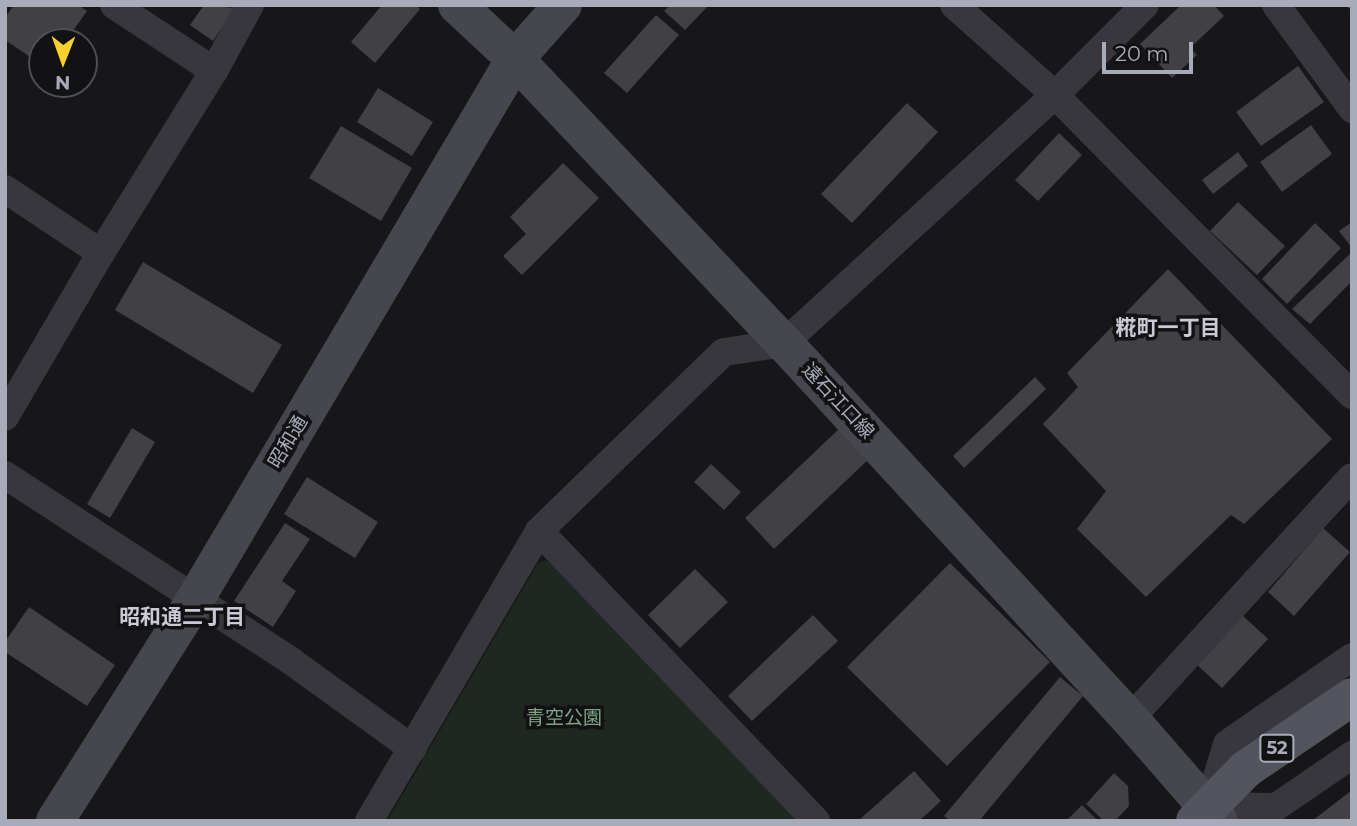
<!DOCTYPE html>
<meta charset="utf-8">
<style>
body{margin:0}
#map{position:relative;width:1357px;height:826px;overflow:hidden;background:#171618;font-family:Montserrat,"Noto Sans JP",sans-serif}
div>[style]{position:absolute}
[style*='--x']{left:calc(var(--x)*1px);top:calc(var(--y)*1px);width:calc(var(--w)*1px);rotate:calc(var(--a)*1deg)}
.green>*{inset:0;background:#1e2720}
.building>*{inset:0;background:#414045}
.street>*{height:28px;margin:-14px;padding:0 14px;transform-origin:14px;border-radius:14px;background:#37373d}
.secondary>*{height:38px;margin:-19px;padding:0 19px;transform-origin:19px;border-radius:19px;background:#45464e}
.primary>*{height:38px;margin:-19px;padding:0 19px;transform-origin:19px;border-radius:19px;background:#53545d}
.rail>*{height:8px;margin-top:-4px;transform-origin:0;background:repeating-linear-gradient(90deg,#121113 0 16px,#4a4b53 0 32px);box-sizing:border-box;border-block:2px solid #4a4b53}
span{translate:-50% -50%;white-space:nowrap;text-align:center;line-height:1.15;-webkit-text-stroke:7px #121113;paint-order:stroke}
.shield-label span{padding:2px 5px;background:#121113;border:2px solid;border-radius:5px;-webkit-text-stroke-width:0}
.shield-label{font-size:18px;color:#a8abb9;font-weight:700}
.street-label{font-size:19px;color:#a8abb9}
.park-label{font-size:19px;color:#7ea486}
.neighbourhood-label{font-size:21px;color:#c9cad5;font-weight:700}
.frame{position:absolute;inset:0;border:7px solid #a8abb9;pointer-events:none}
.north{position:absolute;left:28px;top:28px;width:70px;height:70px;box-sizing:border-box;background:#121113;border:2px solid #4e4f55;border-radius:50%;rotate:181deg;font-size:19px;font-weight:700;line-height:28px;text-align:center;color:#a8abb9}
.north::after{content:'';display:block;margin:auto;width:24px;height:32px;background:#f8d12f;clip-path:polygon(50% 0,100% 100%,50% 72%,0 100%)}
.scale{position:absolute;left:1102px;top:42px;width:91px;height:32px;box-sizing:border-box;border:4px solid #a8abb9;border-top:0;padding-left:9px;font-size:21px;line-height:24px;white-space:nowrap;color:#a8abb9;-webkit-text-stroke:5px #121113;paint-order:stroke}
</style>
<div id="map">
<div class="green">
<i style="clip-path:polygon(545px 560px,555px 563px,802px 821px,387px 821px,538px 563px)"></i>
</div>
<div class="building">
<i style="clip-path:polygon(14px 5px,78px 5px,87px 11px,65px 42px,42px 42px,42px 65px,5px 40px,5px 18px)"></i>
<i style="clip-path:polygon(204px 5px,235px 8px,213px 41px,190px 25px)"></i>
<i style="clip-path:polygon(382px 5px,416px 5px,420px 9px,375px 63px,351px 42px)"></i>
<i style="clip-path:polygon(670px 5px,709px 5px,685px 30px,664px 11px)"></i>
<i style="clip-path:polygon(1181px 5px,1214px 5px,1224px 16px,1190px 48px,1197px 55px,1172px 78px,1140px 44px)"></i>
<i style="clip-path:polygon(656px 15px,679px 35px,627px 93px,604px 73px)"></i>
<i style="clip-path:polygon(1298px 66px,1324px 102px,1261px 146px,1236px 112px)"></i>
<i style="clip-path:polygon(378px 88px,433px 122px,412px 156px,357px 122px)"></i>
<i style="clip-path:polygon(907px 103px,938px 132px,852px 223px,821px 194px)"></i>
<i style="clip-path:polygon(1311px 125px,1332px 154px,1282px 192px,1260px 162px)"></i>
<i style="clip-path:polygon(341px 126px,412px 168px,381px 221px,309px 178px)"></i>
<i style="clip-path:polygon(1059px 133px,1082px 155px,1038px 201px,1015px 180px)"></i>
<i style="clip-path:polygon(1238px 152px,1248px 166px,1213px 194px,1202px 180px)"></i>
<i style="clip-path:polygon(563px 163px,599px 198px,522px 275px,503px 256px,526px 234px,510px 217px)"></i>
<i style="clip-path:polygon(1238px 202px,1285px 246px,1257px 275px,1210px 231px)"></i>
<i style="clip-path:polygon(1352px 222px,1352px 248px,1339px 231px)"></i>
<i style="clip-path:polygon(1315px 223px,1341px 248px,1287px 304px,1262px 279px)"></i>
<i style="clip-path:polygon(1352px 252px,1352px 281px,1310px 324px,1292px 309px)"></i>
<i style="clip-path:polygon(143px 262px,282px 345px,253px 393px,115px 310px)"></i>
<i style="clip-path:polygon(1168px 269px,1332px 439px,1244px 524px,1231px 515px,1146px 597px,1077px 529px,1106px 491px,1043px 424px,1078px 387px,1067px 373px)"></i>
<i style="clip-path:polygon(1035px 377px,1046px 389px,964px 468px,953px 456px)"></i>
<i style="clip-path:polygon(841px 427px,871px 457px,774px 549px,745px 518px)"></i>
<i style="clip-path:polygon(132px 428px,155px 442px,110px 518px,87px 504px)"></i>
<i style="clip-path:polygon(711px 464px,741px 492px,724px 510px,694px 482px)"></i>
<i style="clip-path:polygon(307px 477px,378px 522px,355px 558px,284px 514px)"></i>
<i style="clip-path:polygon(285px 523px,310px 539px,282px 581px,296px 591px,273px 627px,234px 601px)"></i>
<i style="clip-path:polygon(1323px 528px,1350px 552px,1294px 616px,1268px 592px)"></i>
<i style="clip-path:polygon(950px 563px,1050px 662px,947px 766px,847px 667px)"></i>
<i style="clip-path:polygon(695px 569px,728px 602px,680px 648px,648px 615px)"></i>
<i style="clip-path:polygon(29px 607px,115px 665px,87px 706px,5px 652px,5px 642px)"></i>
<i style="clip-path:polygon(1241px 614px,1268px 639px,1222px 688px,1195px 663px)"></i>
<i style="clip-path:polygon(813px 615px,838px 641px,752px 721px,728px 696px)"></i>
<i style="clip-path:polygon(1060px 677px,1083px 696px,979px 821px,951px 821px,944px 816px)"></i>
<i style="clip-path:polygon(914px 771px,941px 801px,919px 821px,858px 821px)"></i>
<i style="clip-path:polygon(1114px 773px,1128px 786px,1129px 806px,1115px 821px,1104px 821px,1086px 804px)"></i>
<i style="clip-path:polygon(1352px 790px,1352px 821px,1312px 821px)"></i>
<i style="clip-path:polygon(1082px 805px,1098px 821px,1066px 821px)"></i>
</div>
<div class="street">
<i style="--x:114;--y:5;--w:120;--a:33.4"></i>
<i style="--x:954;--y:5;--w:135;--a:41.7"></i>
<i style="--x:1055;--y:95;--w:422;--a:45.3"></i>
<i style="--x:1276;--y:5;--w:129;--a:53.8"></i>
<i style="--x:5;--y:189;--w:115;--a:33.7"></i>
<i style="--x:5;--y:417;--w:190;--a:-59.7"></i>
<i style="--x:101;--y:253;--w:214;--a:-58.2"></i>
<i style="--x:214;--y:71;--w:75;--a:-61.4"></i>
<i style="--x:5;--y:475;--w:341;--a:33"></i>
<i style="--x:291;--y:661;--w:150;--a:35.8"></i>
<i style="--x:539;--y:531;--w:401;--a:46.3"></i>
<i style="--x:1352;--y:657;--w:152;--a:145.2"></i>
<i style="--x:1227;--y:744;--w:65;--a:107"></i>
<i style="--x:1208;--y:806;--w:68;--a:0.8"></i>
<i style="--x:1276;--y:807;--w:92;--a:-34.4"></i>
<i style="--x:1130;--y:719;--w:328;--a:-47.5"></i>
<i style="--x:369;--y:821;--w:336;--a:-59.6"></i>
<i style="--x:539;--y:531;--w:257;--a:-44.1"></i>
<i style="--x:724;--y:352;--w:61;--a:-8.5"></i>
<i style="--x:784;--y:343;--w:367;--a:-42.5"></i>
<i style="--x:1055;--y:95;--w:127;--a:-45"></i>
</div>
<div class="secondary">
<i style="--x:457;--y:5;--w:79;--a:43"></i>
<i style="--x:515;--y:59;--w:391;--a:46.6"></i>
<i style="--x:784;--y:343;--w:511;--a:47.38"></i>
<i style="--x:1130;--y:719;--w:135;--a:48.9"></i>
<i style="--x:55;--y:821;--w:264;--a:-57.7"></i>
<i style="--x:196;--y:598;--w:626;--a:-59.38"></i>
<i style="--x:515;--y:59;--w:72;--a:-48.4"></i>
</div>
<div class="primary">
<i style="--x:1195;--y:821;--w:73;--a:-45.6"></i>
<i style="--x:1246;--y:769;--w:128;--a:-34.2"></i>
</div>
<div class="rail">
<i style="--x:1351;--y:5;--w:2;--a:63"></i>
</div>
<div class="shield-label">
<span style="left:1277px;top:748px">52</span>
</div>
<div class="street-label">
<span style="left:838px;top:401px;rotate:47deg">遠石江口線</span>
<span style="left:288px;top:442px;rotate:-59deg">昭和通</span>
</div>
<div class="park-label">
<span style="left:564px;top:718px">青空公園</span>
</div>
<div class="neighbourhood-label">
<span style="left:1168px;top:328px">糀町一丁目</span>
<span style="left:182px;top:617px">昭和通二丁目</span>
</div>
<div class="frame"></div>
<div class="north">N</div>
<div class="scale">20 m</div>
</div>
